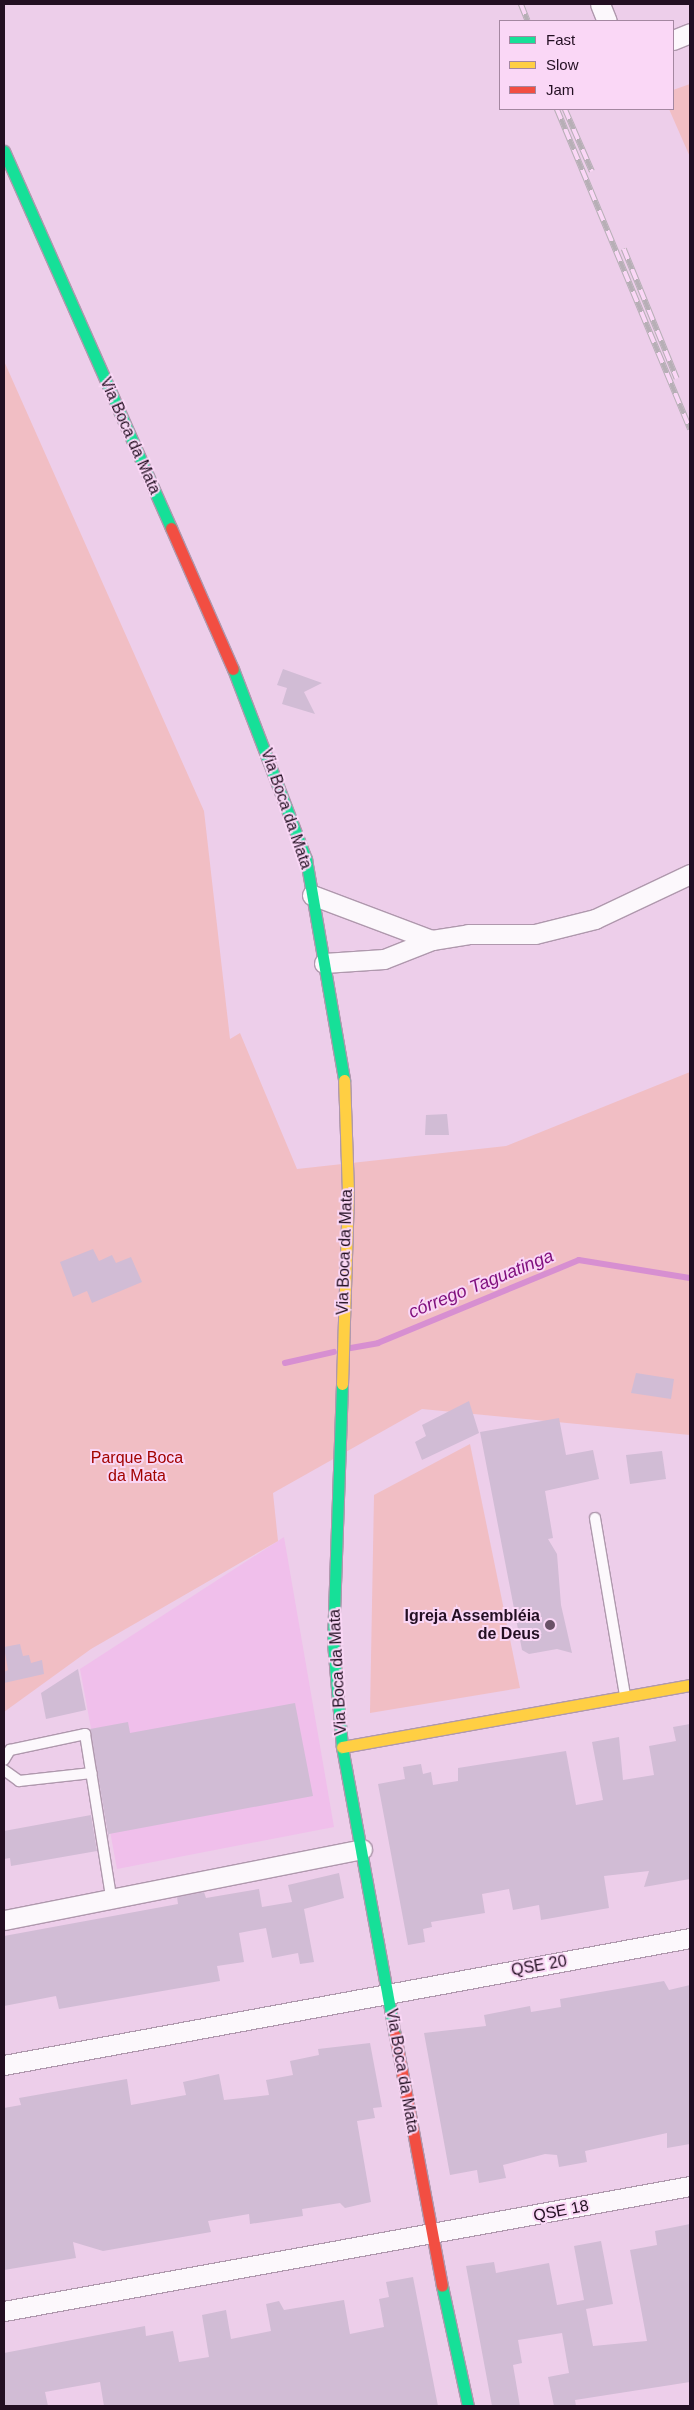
<!DOCTYPE html>
<meta charset="utf-8">
<style>
body{margin:0}
#map{position:relative;width:694px;height:2410px;overflow:hidden;background:#edceea;font-family:Arial,sans-serif}
div>[style]{position:absolute}
[style*='--x']{left:calc(var(--x)*1px);top:calc(var(--y)*1px);width:calc(var(--w)*1px);rotate:calc(var(--a)*1deg)}
.built>*{inset:0;background:#f0bfeb}
.green>*{inset:0;background:#f1bec4}
.stream>*{height:5.5px;margin:-2.75px;padding:0 2.75px;transform-origin:2.75px;border-radius:2.75px;background:#d78fd1}
.building>*{inset:0;background:#d1bcd5}
.roads{filter:drop-shadow(1px 0 #af98ad) drop-shadow(-1px 0 #af98ad) drop-shadow(0 1px #af98ad) drop-shadow(0 -1px #af98ad)}
.lane>*{height:10px;margin:-5px;padding:0 5px;transform-origin:5px;border-radius:5px;background:#fcf8fc}
.street>*{height:19px;margin:-9.5px;padding:0 9.5px;transform-origin:9.5px;border-radius:9.5px;background:#fcf8fc}
.fast>*{height:11px;margin:-5.5px;padding:0 5.5px;transform-origin:5.5px;border-radius:5.5px;background:#16e098}
.slow>*{height:11px;margin:-5.5px;padding:0 5.5px;transform-origin:5.5px;border-radius:5.5px;background:#ffcf43}
.jam>*{height:11px;margin:-5.5px;padding:0 5.5px;transform-origin:5.5px;border-radius:5.5px;background:#f24e42}
.rail>*{height:5.5px;margin-top:-2.75px;transform-origin:0;background:repeating-linear-gradient(90deg,#fad7f6 0 11px,#b7afb6 0 22px);box-sizing:border-box;border-block:1px solid #b7afb6}
.dots>*{width:14px;height:14px;translate:-50% -50%;box-sizing:border-box;border:2px solid #fad7f6;border-radius:50%}
span{translate:-50% -50%;white-space:nowrap;text-align:center;line-height:1.15;-webkit-text-stroke:4px #fad7f6;paint-order:stroke}
.street-label{font-size:16px;color:#230f22}
.park-label{font-size:16px;color:#a20300}
.poi-label{font-size:16px;color:#230f22;font-weight:700}
.right{translate:-100% -50%;text-align:right}
.water-label{font-size:18px;color:#7f0e7c;font-style:italic}
.frame{position:absolute;inset:0;border:5px solid #230f22;pointer-events:none}
.legend{position:absolute;left:499px;top:20px;width:175px;height:90px;box-sizing:border-box;background:#fad7f6;border:1px solid #a487a1;margin:0;padding:6px 9px;list-style:none;font-size:15px;color:#230f22}
.legend li{display:flex;align-items:center;gap:10px;height:25px}
.legend b{width:25px;border:1px solid #a487a1}
</style>
<div id="map">
<div class="built">
<i style="clip-path:polygon(284px 1537px,334px 1827px,117px 1869px,80px 1669px)"></i>
</div>
<div class="green">
<i style="clip-path:polygon(690px 84px,690px 157px,669px 109px,673px 109px,673px 90px)"></i>
<i style="clip-path:polygon(4px 361px,204px 811px,230px 1039px,240px 1033px,297px 1169px,506px 1146px,690px 1072px,690px 1435px,422px 1409px,273px 1493px,278px 1541px,91px 1649px,4px 1712px)"></i>
<i style="clip-path:polygon(470px 1444px,520px 1688px,370px 1713px,374px 1495px)"></i>
</div>
<div class="stream">
<i style="--x:351;--y:1348;--w:27;--a:-10"></i>
<i style="--x:378;--y:1343;--w:217;--a:-22.4"></i>
<i style="--x:579;--y:1260;--w:112;--a:9.2"></i>
<i style="--x:285;--y:1363;--w:50;--a:-12.7"></i>
</div>
<div class="building">
<i style="clip-path:polygon(283px 669px,322px 683px,304px 692px,315px 714px,282px 704px,287px 688px,277px 685px)"></i>
<i style="clip-path:polygon(447px 1114px,449px 1135px,425px 1135px,426px 1115px)"></i>
<i style="clip-path:polygon(93px 1249px,99px 1261px,112px 1255px,116px 1263px,131px 1257px,142px 1282px,92px 1303px,87px 1291px,73px 1297px,60px 1262px)"></i>
<i style="clip-path:polygon(636px 1373px,674px 1379px,671px 1399px,631px 1393px)"></i>
<i style="clip-path:polygon(469px 1401px,479px 1433px,422px 1460px,415px 1442px,426px 1436px,422px 1425px)"></i>
<i style="clip-path:polygon(559px 1418px,566px 1455px,593px 1450px,599px 1479px,545px 1491px,553px 1538px,548px 1539px,557px 1554px,561px 1605px,572px 1653px,557px 1649px,529px 1654px,522px 1650px,480px 1432px)"></i>
<i style="clip-path:polygon(662px 1451px,666px 1479px,630px 1484px,626px 1455px)"></i>
<i style="clip-path:polygon(20px 1644px,23px 1656px,29px 1655px,31px 1663px,42px 1660px,44px 1674px,4px 1683px,4px 1672px,8px 1670px,4px 1647px)"></i>
<i style="clip-path:polygon(78px 1669px,86px 1710px,46px 1719px,41px 1693px)"></i>
<i style="clip-path:polygon(295px 1703px,313px 1796px,109px 1834px,109px 1840px,90px 1729px,128px 1722px,130px 1733px)"></i>
<i style="clip-path:polygon(690px 1724px,690px 1879px,644px 1887px,649px 1871px,604px 1876px,609px 1908px,541px 1920px,539px 1905px,513px 1910px,509px 1889px,482px 1894px,485px 1913px,431px 1922px,432px 1927px,423px 1929px,425px 1942px,408px 1945px,378px 1784px,405px 1779px,403px 1767px,421px 1764px,423px 1774px,431px 1772px,433px 1785px,458px 1781px,458px 1768px,566px 1751px,576px 1805px,603px 1800px,592px 1742px,619px 1737px,623px 1780px,654px 1775px,649px 1746px,676px 1741px,673px 1727px)"></i>
<i style="clip-path:polygon(91px 1815px,97px 1851px,11px 1866px,10px 1858px,4px 1859px,4px 1831px)"></i>
<i style="clip-path:polygon(339px 1873px,344px 1898px,304px 1909px,314px 1962px,300px 1964px,298px 1953px,272px 1958px,266px 1928px,239px 1933px,244px 1962px,217px 1966px,220px 1981px,59px 2009px,56px 1996px,4px 2006px,4px 1936px,178px 1904px,177px 1897px,204px 1892px,206px 1898px,259px 1889px,262px 1907px,292px 1902px,288px 1885px)"></i>
<i style="clip-path:polygon(664px 1981px,669px 1990px,690px 1985px,690px 2144px,667px 2148px,667px 2133px,585px 2151px,587px 2162px,559px 2167px,557px 2155px,545px 2154px,503px 2165px,506px 2178px,479px 2183px,477px 2170px,450px 2175px,424px 2033px,486px 2026px,484px 2015px,530px 2006px,531px 2012px,561px 2007px,560px 1999px)"></i>
<i style="clip-path:polygon(370px 2043px,382px 2107px,373px 2108px,375px 2118px,357px 2121px,371px 2202px,345px 2208px,340px 2203px,302px 2209px,303px 2216px,250px 2224px,249px 2214px,208px 2221px,211px 2232px,103px 2251px,73px 2242px,76px 2258px,4px 2270px,4px 2108px,21px 2105px,19px 2098px,127px 2079px,131px 2105px,186px 2095px,183px 2082px,219px 2074px,224px 2100px,269px 2095px,266px 2080px,293px 2075px,290px 2061px,319px 2055px,318px 2049px)"></i>
<i style="clip-path:polygon(690px 2224px,690px 2382px,575px 2400px,576px 2406px,554px 2406px,548px 2377px,569px 2373px,562px 2333px,518px 2340px,522px 2363px,513px 2365px,520px 2406px,492px 2406px,466px 2266px,494px 2262px,496px 2273px,549px 2263px,557px 2305px,584px 2300px,574px 2246px,601px 2241px,613px 2304px,586px 2309px,593px 2346px,647px 2341px,630px 2250px,657px 2245px,655px 2231px)"></i>
<i style="clip-path:polygon(413px 2277px,438px 2406px,104px 2406px,100px 2382px,45px 2392px,48px 2406px,4px 2406px,4px 2353px,145px 2326px,146px 2336px,173px 2331px,179px 2362px,209px 2357px,202px 2315px,226px 2310px,231px 2339px,271px 2331px,266px 2304px,279px 2301px,284px 2310px,344px 2300px,350px 2334px,384px 2327px,379px 2299px,389px 2297px,386px 2282px)"></i>
</div>
<div class="roads">
<div class="lane">
<i style="--x:595;--y:1518;--w:180;--a:80.4"></i>
<i style="--x:4;--y:1760;--w:12;--a:-59"></i>
<i style="--x:10;--y:1750;--w:77;--a:-12"></i>
<i style="--x:85;--y:1734;--w:165;--a:80.9"></i>
<i style="--x:4;--y:1770;--w:19;--a:36"></i>
<i style="--x:19;--y:1781;--w:73;--a:-6.3"></i>
</div>
<div class="street">
<i style="--x:600;--y:4;--w:18;--a:68"></i>
<i style="--x:673;--y:40;--w:18;--a:-22"></i>
<i style="--x:312;--y:895;--w:128;--a:20.6"></i>
<i style="--x:324;--y:963;--w:60;--a:-3.8"></i>
<i style="--x:384;--y:959;--w:52;--a:-21.6"></i>
<i style="--x:432;--y:940;--w:36;--a:-9"></i>
<i style="--x:468;--y:934;--w:67;--a:0"></i>
<i style="--x:535;--y:934;--w:62;--a:-14"></i>
<i style="--x:595;--y:919;--w:105;--a:-25.3"></i>
<i style="--x:4;--y:1920;--w:365;--a:-11.2"></i>
<i style="--x:4;--y:2065;--w:698;--a:-10.49"></i>
<i style="--x:4;--y:2311;--w:697;--a:-10.33"></i>
</div>
<div class="fast">
<i style="--x:4;--y:151;--w:412;--a:66.1"></i>
<i style="--x:233;--y:669;--w:204;--a:69"></i>
<i style="--x:306;--y:859;--w:224;--a:80.2"></i>
<i style="--x:342;--y:1384;--w:258;--a:92"></i>
<i style="--x:333;--y:1642;--w:105;--a:85.1"></i>
<i style="--x:342;--y:1747;--w:293;--a:79.6"></i>
<i style="--x:442;--y:2286;--w:123;--a:77.8"></i>
</div>
<div class="slow">
<i style="--x:342;--y:1384;--w:192;--a:-88.2"></i>
<i style="--x:348;--y:1192;--w:112;--a:-92"></i>
<i style="--x:342;--y:1747;--w:353;--a:-10.1"></i>
</div>
<div class="jam">
<i style="--x:171;--y:528;--w:154;--a:66.3"></i>
<i style="--x:395;--y:2035;--w:255;--a:79.4"></i>
</div>
</div>
<div class="rail">
<i style="--x:521;--y:4;--w:18;--a:68"></i>
<i style="--x:557;--y:109;--w:347;--a:67.4"></i>
<i style="--x:565;--y:109;--w:68;--a:66.5"></i>
<i style="--x:624;--y:249;--w:140;--a:67.8"></i>
</div>
<div class="dots">
<i style="left:550px;top:1625px;background:#6a5268"></i>
</div>
<div class="street-label">
<span style="left:130px;top:436px;rotate:66deg">Via Boca da Mata</span>
<span style="left:286px;top:809px;rotate:71deg">Via Boca da Mata</span>
<span style="left:345px;top:1252px;rotate:-88deg">Via Boca da Mata</span>
<span style="left:338px;top:1672px;rotate:-93deg">Via Boca da Mata</span>
<span style="left:539px;top:1966px;rotate:-10deg">QSE 20</span>
<span style="left:402px;top:2071px;rotate:80deg">Via Boca da Mata</span>
<span style="left:561px;top:2211px;rotate:-11deg">QSE 18</span>
</div>
<div class="park-label">
<span style="left:137px;top:1467px">Parque Boca<br>da Mata</span>
</div>
<div class="poi-label">
<span class="right" style="left:540px;top:1625px">Igreja Assembléia<br>de Deus</span>
</div>
<div class="water-label">
<span style="left:481px;top:1284px;rotate:-22deg">córrego Taguatinga</span>
</div>
<div class="frame"></div>
<ul class="legend">
<li><b style="height:6px;background:#16e098"></b>Fast</li>
<li><b style="height:6px;background:#ffcf43"></b>Slow</li>
<li><b style="height:6px;background:#f24e42"></b>Jam</li>
</ul>
</div>
